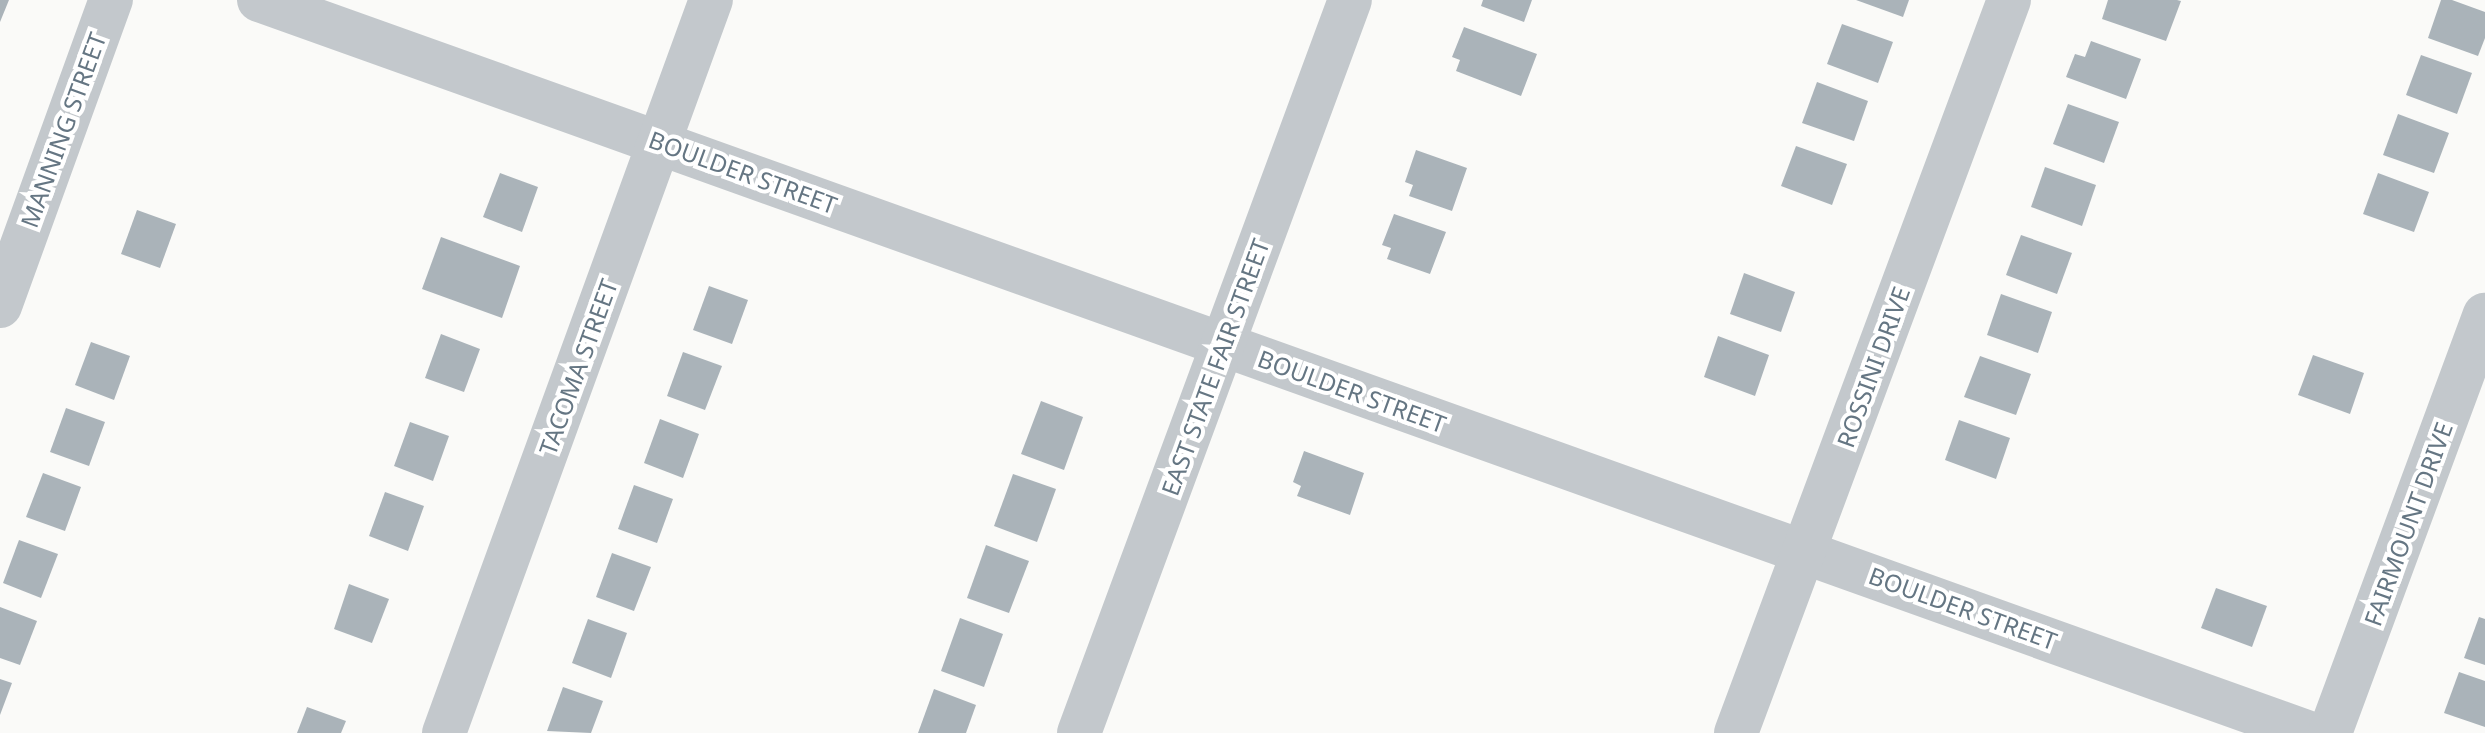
<!DOCTYPE html>
<style>
body{margin:0}
#map{position:relative;width:2485px;height:733px;overflow:hidden;background:#fafaf8;font-family:"Noto Sans",sans-serif}
div>[style]{position:absolute}
[style*='--x']{left:calc(var(--x)*1px);top:calc(var(--y)*1px);width:calc(var(--w)*1px);rotate:calc(var(--a)*1deg)}
.building>*{inset:0;background:#aab3b9}
.minor>*{height:44px;margin:-22px;padding:0 22px;transform-origin:22px;border-radius:22px;background:#c3c8cc}
span{translate:-50% -50%;white-space:nowrap;text-align:center;line-height:1.15;-webkit-text-stroke:8px #fff;paint-order:stroke}
.street-label{font-size:24px;color:#657683}
</style>
<div id="map">
<div class="building">
<i style="clip-path:polygon(0 0,9px 0,0 22px)"></i>
<i style="clip-path:polygon(1483px 0,1532px 0,1524px 22px,1481px 6px)"></i>
<i style="clip-path:polygon(1856px 0,1909px 0,1903px 17px)"></i>
<i style="clip-path:polygon(2108px 0,2177px 0,2181px 1px,2166px 41px,2102px 19px)"></i>
<i style="clip-path:polygon(2441px 0,2452px 0,2485px 12px,2485px 38px,2478px 56px,2428px 38px)"></i>
<i style="clip-path:polygon(1842px 24px,1893px 42px,1878px 83px,1827px 64px)"></i>
<i style="clip-path:polygon(1464px 27px,1537px 54px,1521px 96px,1456px 71px,1460px 60px,1452px 57px)"></i>
<i style="clip-path:polygon(2091px 41px,2141px 59px,2126px 99px,2066px 77px,2075px 54px,2085px 57px)"></i>
<i style="clip-path:polygon(2421px 55px,2472px 73px,2457px 114px,2406px 95px)"></i>
<i style="clip-path:polygon(1817px 82px,1868px 101px,1854px 141px,1802px 123px)"></i>
<i style="clip-path:polygon(2068px 104px,2119px 122px,2104px 163px,2053px 144px)"></i>
<i style="clip-path:polygon(2398px 114px,2449px 133px,2434px 173px,2383px 155px)"></i>
<i style="clip-path:polygon(1796px 146px,1847px 164px,1832px 205px,1781px 186px)"></i>
<i style="clip-path:polygon(1416px 150px,1467px 168px,1452px 211px,1409px 196px,1413px 185px,1405px 182px)"></i>
<i style="clip-path:polygon(2045px 167px,2096px 185px,2082px 226px,2031px 207px)"></i>
<i style="clip-path:polygon(500px 173px,538px 187px,522px 232px,483px 217px)"></i>
<i style="clip-path:polygon(2378px 173px,2429px 192px,2414px 232px,2363px 214px)"></i>
<i style="clip-path:polygon(137px 210px,176px 224px,160px 268px,121px 254px)"></i>
<i style="clip-path:polygon(1394px 214px,1446px 232px,1430px 274px,1387px 259px,1391px 248px,1382px 245px)"></i>
<i style="clip-path:polygon(2021px 235px,2072px 253px,2057px 294px,2006px 275px)"></i>
<i style="clip-path:polygon(441px 237px,520px 266px,502px 318px,422px 289px)"></i>
<i style="clip-path:polygon(1744px 273px,1795px 292px,1781px 332px,1730px 314px)"></i>
<i style="clip-path:polygon(709px 286px,748px 300px,732px 344px,693px 330px)"></i>
<i style="clip-path:polygon(2001px 294px,2052px 312px,2038px 353px,1987px 335px)"></i>
<i style="clip-path:polygon(441px 334px,480px 349px,464px 392px,425px 378px)"></i>
<i style="clip-path:polygon(1718px 336px,1769px 355px,1755px 396px,1704px 377px)"></i>
<i style="clip-path:polygon(91px 342px,130px 356px,114px 400px,75px 385px)"></i>
<i style="clip-path:polygon(683px 352px,722px 366px,705px 410px,667px 396px)"></i>
<i style="clip-path:polygon(2313px 355px,2364px 373px,2350px 414px,2298px 395px)"></i>
<i style="clip-path:polygon(1980px 356px,2031px 374px,2016px 415px,1964px 397px)"></i>
<i style="clip-path:polygon(1041px 401px,1083px 417px,1064px 470px,1021px 454px)"></i>
<i style="clip-path:polygon(66px 408px,105px 422px,89px 466px,50px 452px)"></i>
<i style="clip-path:polygon(660px 419px,699px 434px,683px 478px,644px 463px)"></i>
<i style="clip-path:polygon(1959px 420px,2010px 438px,1996px 479px,1945px 460px)"></i>
<i style="clip-path:polygon(410px 422px,449px 436px,433px 481px,394px 466px)"></i>
<i style="clip-path:polygon(1304px 451px,1364px 473px,1350px 515px,1297px 496px,1301px 486px,1293px 482px)"></i>
<i style="clip-path:polygon(43px 473px,81px 487px,65px 531px,26px 517px)"></i>
<i style="clip-path:polygon(1013px 474px,1056px 489px,1037px 542px,994px 526px)"></i>
<i style="clip-path:polygon(634px 485px,673px 499px,657px 543px,618px 529px)"></i>
<i style="clip-path:polygon(385px 492px,424px 506px,408px 551px,369px 536px)"></i>
<i style="clip-path:polygon(19px 540px,58px 554px,41px 598px,3px 583px)"></i>
<i style="clip-path:polygon(986px 545px,1029px 561px,1009px 613px,967px 598px)"></i>
<i style="clip-path:polygon(612px 553px,651px 567px,634px 611px,596px 597px)"></i>
<i style="clip-path:polygon(349px 584px,389px 599px,372px 643px,334px 629px)"></i>
<i style="clip-path:polygon(2216px 588px,2267px 606px,2252px 647px,2201px 628px)"></i>
<i style="clip-path:polygon(0 607px,37px 621px,20px 665px,0 658px)"></i>
<i style="clip-path:polygon(2479px 617px,2485px 619px,2485px 665px,2464px 658px)"></i>
<i style="clip-path:polygon(960px 618px,1003px 634px,984px 687px,941px 671px)"></i>
<i style="clip-path:polygon(588px 619px,627px 633px,611px 678px,572px 663px)"></i>
<i style="clip-path:polygon(2459px 672px,2485px 681px,2485px 727px,2444px 713px)"></i>
<i style="clip-path:polygon(0 679px,12px 683px,0 715px)"></i>
<i style="clip-path:polygon(563px 687px,603px 701px,591px 733px,547px 731px)"></i>
<i style="clip-path:polygon(934px 689px,976px 705px,966px 733px,918px 733px)"></i>
<i style="clip-path:polygon(307px 707px,346px 721px,341px 733px,297px 733px)"></i>
</div>
<div class="minor">
<i style="--x:259;--y:0;--w:2178;--a:19.67"></i>
<i style="--x:0;--y:306;--w:326;--a:-70.1"></i>
<i style="--x:444;--y:733;--w:780;--a:-69.99"></i>
<i style="--x:1079;--y:733;--w:781;--a:-69.71"></i>
<i style="--x:1736;--y:733;--w:782;--a:-69.57"></i>
<i style="--x:2330;--y:733;--w:446;--a:-69.7"></i>
</div>
<div class="street-label">
<span style="left:63px;top:130px;rotate:-70deg">MANNING STREET</span>
<span style="left:743px;top:172px;rotate:20deg">BOULDER STREET</span>
<span style="left:578px;top:367px;rotate:-70deg">TACOMA STREET</span>
<span style="left:1215px;top:367px;rotate:-70deg">EAST STATE FAIR STREET</span>
<span style="left:1873px;top:367px;rotate:-70deg">ROSSINI DRIVE</span>
<span style="left:1352px;top:391px;rotate:20deg">BOULDER STREET</span>
<span style="left:2408px;top:524px;rotate:-70deg">FAIRMOUNT DRIVE</span>
<span style="left:1963px;top:608px;rotate:20deg">BOULDER STREET</span>
</div>
</div>
